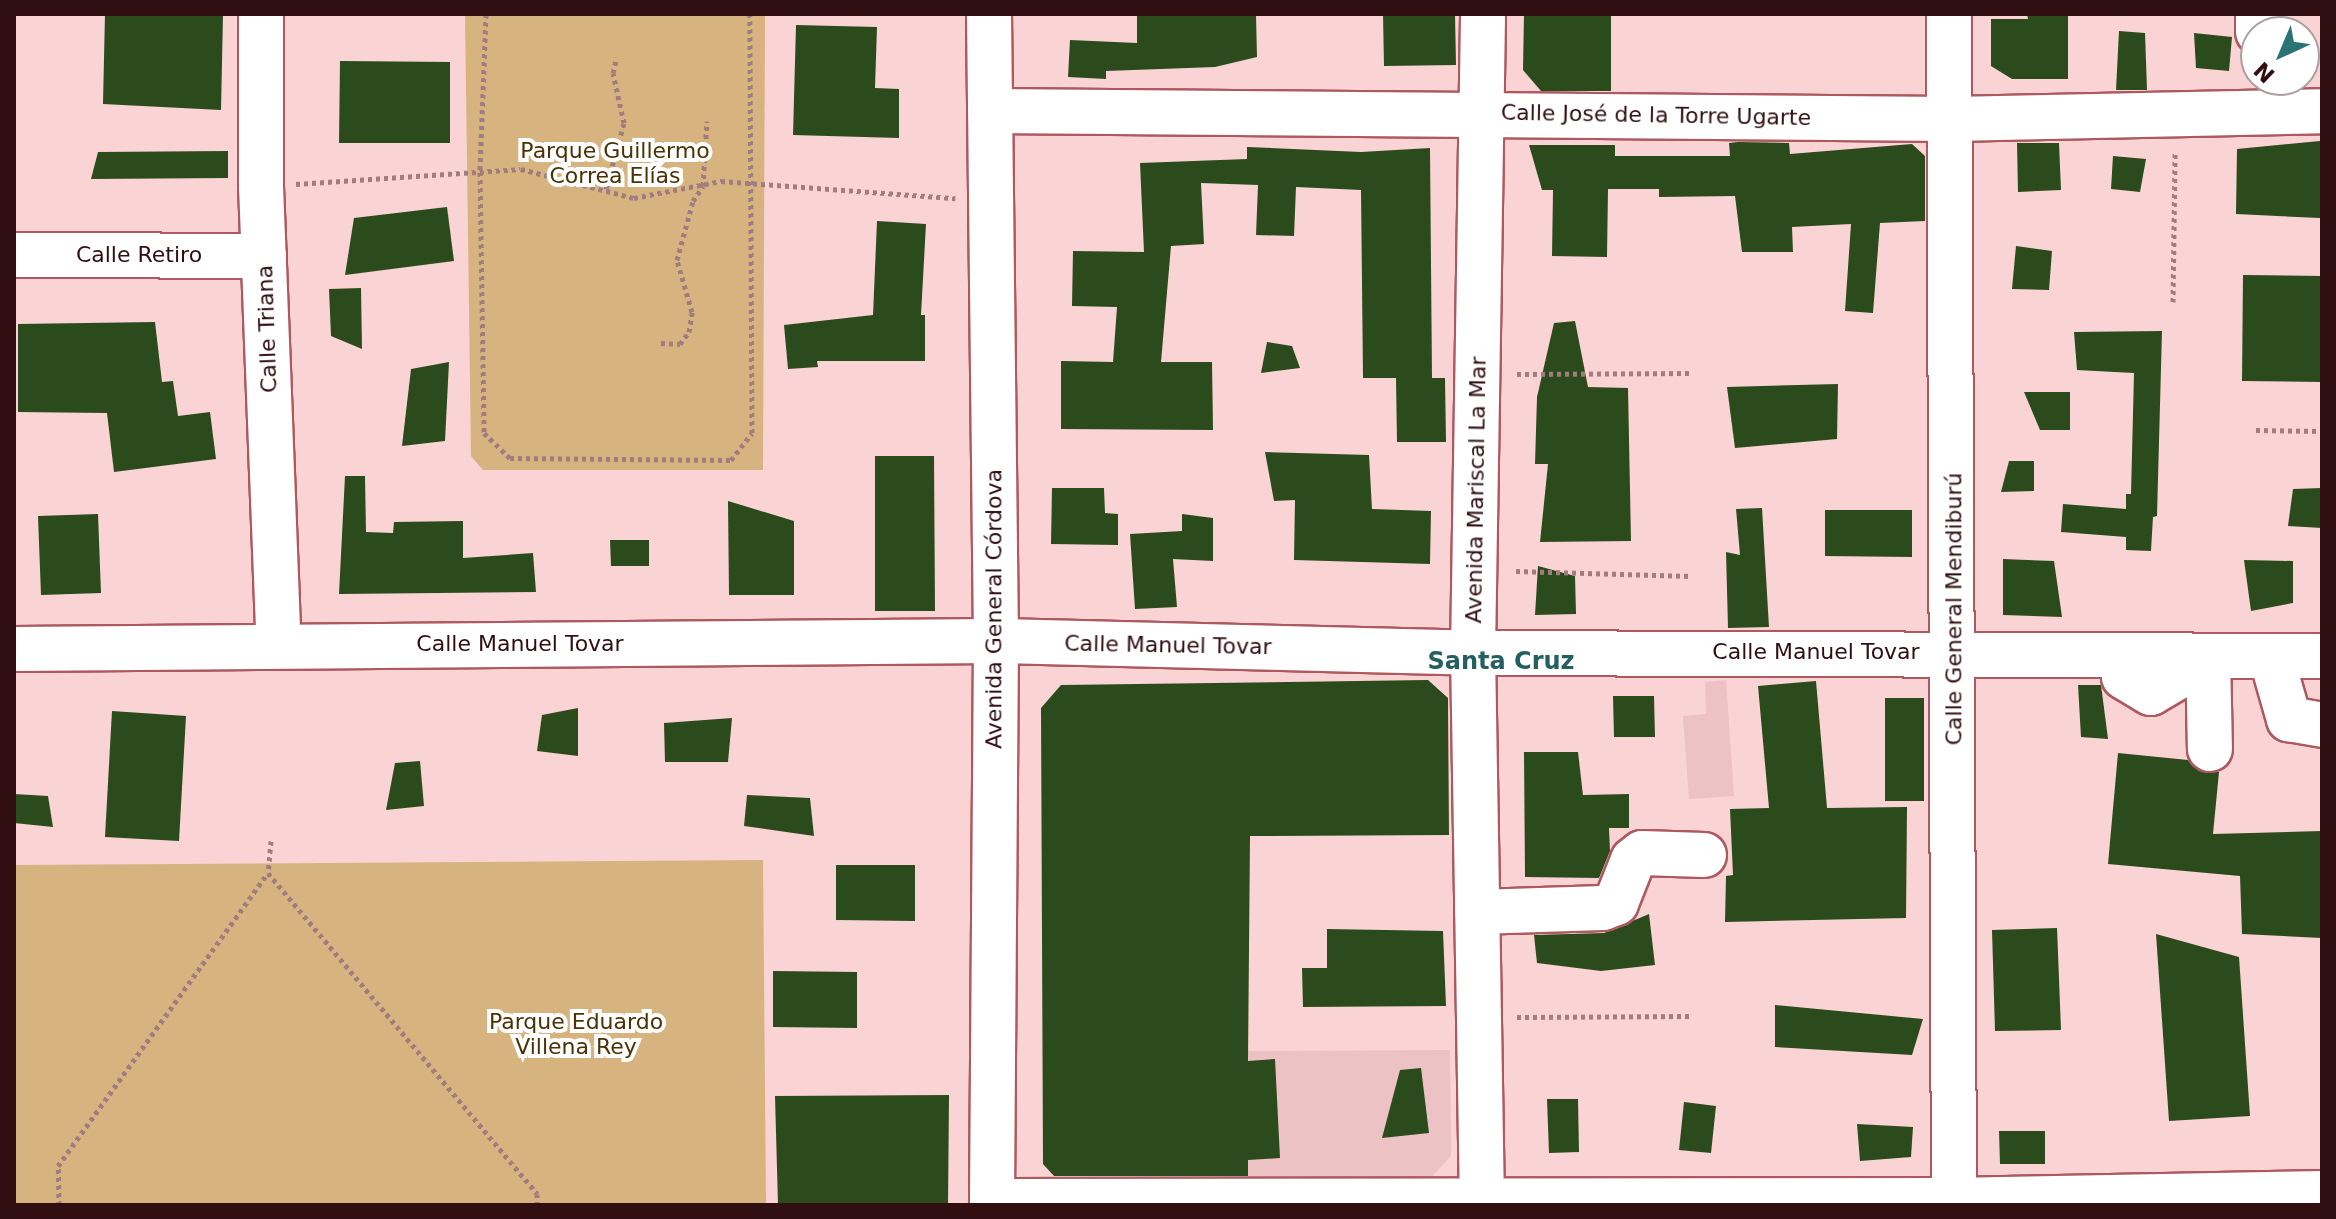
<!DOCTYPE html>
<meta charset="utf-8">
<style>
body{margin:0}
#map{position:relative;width:2336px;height:1219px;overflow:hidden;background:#fad3d4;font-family:"DejaVu Sans",sans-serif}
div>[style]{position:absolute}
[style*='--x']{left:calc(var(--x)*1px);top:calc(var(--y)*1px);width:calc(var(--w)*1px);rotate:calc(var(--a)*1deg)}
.built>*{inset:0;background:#ecc2c4}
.green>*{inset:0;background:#d7b380}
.building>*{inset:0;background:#2c4b1c}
.path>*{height:5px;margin-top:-2.5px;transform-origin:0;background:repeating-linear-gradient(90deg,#a27d7f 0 4px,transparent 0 8px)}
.roads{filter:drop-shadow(2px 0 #ad595f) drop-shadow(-2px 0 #ad595f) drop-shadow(0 2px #ad595f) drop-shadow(0 -2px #ad595f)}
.minor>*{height:44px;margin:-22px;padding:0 22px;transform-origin:22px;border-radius:22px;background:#fff}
span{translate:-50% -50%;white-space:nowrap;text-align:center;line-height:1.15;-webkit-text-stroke:8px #fff;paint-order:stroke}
.street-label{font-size:22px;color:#300e12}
.park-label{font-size:22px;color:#4b3204}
.neighbourhood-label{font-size:24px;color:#256060;font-weight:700}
.frame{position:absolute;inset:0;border:16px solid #300e12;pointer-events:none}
.north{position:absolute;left:2240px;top:16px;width:80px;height:80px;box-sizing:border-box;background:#fff;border:2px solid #ac9fa0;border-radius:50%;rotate:224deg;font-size:22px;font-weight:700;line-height:32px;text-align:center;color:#300e12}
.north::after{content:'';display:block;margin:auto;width:28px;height:36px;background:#2a7475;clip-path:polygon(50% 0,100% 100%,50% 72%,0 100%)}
</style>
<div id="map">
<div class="built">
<i style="clip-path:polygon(1726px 680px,1734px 796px,1689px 799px,1683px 716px,1706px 714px,1705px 682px)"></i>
<i style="clip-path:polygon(1450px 1050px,1451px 1156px,1429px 1180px,1248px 1179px,1248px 1051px)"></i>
</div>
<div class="green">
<i style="clip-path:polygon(465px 14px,765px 14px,763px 470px,483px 470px,471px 456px)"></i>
<i style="clip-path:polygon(763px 860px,766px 1205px,14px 1205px,14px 865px)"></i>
</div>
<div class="building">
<i style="clip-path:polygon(105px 14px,223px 14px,221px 110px,103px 104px)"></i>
<i style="clip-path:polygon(1224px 14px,1256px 14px,1257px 57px,1215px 67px,1106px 71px,1106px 79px,1068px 77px,1070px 40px,1137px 43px,1137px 16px)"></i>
<i style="clip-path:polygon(1383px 14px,1455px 14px,1456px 65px,1384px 66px)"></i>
<i style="clip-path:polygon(1524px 14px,1611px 14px,1611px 91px,1541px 91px,1523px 70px)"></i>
<i style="clip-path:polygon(2027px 14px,2068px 14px,2068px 79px,2012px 79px,1991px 66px,1991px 19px,2028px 19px)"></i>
<i style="clip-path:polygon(796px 25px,877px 27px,875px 88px,899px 89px,899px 138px,793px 135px)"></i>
<i style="clip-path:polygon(2119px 31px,2145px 33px,2147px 90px,2116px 90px)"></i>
<i style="clip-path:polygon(2194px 33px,2232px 37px,2229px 71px,2196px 68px)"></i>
<i style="clip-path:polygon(340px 61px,450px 62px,450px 143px,339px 143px)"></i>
<i style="clip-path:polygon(2320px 141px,2320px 218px,2236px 214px,2237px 149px)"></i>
<i style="clip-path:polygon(1738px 142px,1789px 143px,1790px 154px,1912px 144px,1925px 156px,1925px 221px,1880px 223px,1873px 313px,1845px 311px,1851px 224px,1792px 227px,1793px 252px,1742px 252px,1735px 196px,1659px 197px,1659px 189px,1608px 189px,1607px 257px,1552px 256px,1553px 190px,1542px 190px,1529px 145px,1615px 145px,1615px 156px,1730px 156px,1729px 143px)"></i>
<i style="clip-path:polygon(2017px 143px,2059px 143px,2061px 190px,2018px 192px)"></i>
<i style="clip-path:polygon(1247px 147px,1361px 152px,1430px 148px,1432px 378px,1445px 378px,1446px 442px,1397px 442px,1396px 378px,1363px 378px,1361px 190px,1296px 187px,1294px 236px,1256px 235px,1258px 185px,1201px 183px,1204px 244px,1171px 246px,1161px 362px,1212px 362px,1213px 430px,1061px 429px,1061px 361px,1113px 362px,1117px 307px,1072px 306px,1073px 251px,1144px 252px,1140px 163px,1247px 159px)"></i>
<i style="clip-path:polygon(228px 151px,228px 178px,91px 179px,98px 152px)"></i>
<i style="clip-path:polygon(2113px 156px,2146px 159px,2140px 192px,2111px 189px)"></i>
<i style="clip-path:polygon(447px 207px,454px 261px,345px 275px,354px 218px)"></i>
<i style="clip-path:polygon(877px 221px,926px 224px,921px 315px,925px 315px,925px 361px,817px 361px,818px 367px,788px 369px,784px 325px,873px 315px)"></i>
<i style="clip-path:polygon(2016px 246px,2052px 251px,2049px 290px,2012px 289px)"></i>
<i style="clip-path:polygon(2243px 275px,2322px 276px,2322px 382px,2242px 381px)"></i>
<i style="clip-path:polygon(361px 288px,362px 349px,331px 336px,329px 289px)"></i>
<i style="clip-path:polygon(1575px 321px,1588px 387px,1628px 388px,1631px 541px,1540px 542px,1548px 464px,1535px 464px,1537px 397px,1554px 323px)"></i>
<i style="clip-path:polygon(155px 322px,162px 382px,173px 381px,178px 416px,210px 412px,216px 459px,114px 472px,107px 413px,18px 412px,18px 324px)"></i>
<i style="clip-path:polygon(2162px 331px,2157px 516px,2153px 517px,2151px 551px,2126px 550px,2126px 537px,2061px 532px,2063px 504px,2126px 509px,2126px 494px,2131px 494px,2134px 373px,2077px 370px,2074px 332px)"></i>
<i style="clip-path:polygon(1267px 342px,1292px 346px,1300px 368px,1261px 373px)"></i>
<i style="clip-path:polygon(449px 362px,445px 441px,402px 446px,411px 369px)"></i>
<i style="clip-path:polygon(1838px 384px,1837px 439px,1735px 448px,1727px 387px)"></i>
<i style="clip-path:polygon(2024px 392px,2070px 392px,2070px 430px,2040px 430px)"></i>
<i style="clip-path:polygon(1265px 452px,1369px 455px,1372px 509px,1431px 511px,1430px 564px,1294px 560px,1295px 500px,1274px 501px)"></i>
<i style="clip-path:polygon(875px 456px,934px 456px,935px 611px,875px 611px)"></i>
<i style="clip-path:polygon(2009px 461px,2034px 461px,2034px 491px,2001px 492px)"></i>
<i style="clip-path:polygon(345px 476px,365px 476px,366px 532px,393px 533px,394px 522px,463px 521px,463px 558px,533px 553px,536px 592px,339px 594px)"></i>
<i style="clip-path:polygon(1052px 488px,1104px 488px,1105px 513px,1118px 514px,1118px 545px,1051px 544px)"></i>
<i style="clip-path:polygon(2322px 488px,2322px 528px,2288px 526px,2293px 489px)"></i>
<i style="clip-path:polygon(728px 501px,794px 521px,794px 595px,729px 595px)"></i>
<i style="clip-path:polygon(1762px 508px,1769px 627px,1728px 628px,1726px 552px,1740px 555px,1736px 509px)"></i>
<i style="clip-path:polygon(1825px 510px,1912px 510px,1912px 557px,1825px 556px)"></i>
<i style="clip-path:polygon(98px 514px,101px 593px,41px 595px,38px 516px)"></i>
<i style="clip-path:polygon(1182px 514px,1213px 518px,1213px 561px,1173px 559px,1177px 607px,1135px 609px,1130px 534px,1182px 531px)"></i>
<i style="clip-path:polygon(610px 540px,649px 540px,649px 566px,611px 566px)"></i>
<i style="clip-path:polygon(2003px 559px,2054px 561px,2062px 617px,2003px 615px)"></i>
<i style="clip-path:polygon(2244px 560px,2293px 561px,2293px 603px,2251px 611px)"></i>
<i style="clip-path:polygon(1538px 566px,1575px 576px,1576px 614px,1535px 615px)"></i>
<i style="clip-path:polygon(1428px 680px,1448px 698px,1449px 835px,1250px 836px,1248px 1061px,1275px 1059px,1280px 1158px,1248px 1160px,1248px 1176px,1054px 1176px,1043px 1164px,1041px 708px,1061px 685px)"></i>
<i style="clip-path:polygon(1816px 681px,1827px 808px,1907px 807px,1906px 918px,1725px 922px,1726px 876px,1733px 875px,1730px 809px,1769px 808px,1758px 686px)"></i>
<i style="clip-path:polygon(2078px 685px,2101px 685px,2108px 739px,2081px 737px)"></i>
<i style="clip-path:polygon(1613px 696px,1654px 696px,1655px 737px,1614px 737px)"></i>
<i style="clip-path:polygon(1885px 698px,1924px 698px,1924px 801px,1885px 801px)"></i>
<i style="clip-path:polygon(578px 708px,578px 756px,537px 751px,542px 715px)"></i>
<i style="clip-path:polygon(112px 711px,186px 716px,179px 841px,105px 837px)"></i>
<i style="clip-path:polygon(732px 718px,728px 762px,665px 762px,664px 723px)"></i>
<i style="clip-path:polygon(1524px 752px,1578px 752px,1583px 795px,1629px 794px,1629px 828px,1609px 828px,1610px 851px,1599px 878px,1525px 877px)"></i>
<i style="clip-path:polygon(2118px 753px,2188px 760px,2199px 771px,2219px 772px,2213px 834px,2322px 831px,2322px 938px,2242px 934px,2240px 876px,2108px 864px)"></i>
<i style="clip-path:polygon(420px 761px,424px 806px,386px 810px,395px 763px)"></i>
<i style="clip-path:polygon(14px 794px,48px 796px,53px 827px,14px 823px)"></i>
<i style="clip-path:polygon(747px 795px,810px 798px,814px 836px,744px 826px)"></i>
<i style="clip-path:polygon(836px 865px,915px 865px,915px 921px,836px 920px)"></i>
<i style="clip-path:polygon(1649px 914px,1655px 965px,1601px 971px,1537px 963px,1534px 935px,1604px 933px)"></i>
<i style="clip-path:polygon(2057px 928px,2061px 1030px,1995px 1031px,1992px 930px)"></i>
<i style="clip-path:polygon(1327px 929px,1443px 931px,1446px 1006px,1303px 1007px,1302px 968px,1327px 968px)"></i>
<i style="clip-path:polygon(2156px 934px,2239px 957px,2250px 1116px,2169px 1121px)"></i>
<i style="clip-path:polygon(773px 971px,857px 972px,857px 1028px,773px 1027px)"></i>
<i style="clip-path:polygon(1775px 1005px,1923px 1019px,1912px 1055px,1775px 1047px)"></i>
<i style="clip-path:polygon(1421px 1068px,1429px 1133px,1382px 1138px,1400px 1070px)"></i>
<i style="clip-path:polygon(949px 1095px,948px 1205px,778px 1205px,775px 1096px)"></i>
<i style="clip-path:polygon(1547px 1099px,1578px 1099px,1579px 1152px,1549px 1153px)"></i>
<i style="clip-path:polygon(1684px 1102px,1716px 1106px,1711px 1153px,1679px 1150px)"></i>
<i style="clip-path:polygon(1857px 1124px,1913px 1127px,1911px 1157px,1860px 1161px)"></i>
<i style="clip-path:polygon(1999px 1131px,2045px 1131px,2045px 1164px,2000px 1164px)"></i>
</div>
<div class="path">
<i style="--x:486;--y:14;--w:158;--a:92.2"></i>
<i style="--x:480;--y:172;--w:261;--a:89.1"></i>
<i style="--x:484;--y:433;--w:36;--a:44"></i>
<i style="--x:510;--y:458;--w:221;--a:0.5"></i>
<i style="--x:731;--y:460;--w:34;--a:-52"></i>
<i style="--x:752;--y:433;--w:419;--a:-90.3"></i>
<i style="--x:296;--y:184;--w:225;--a:-3.8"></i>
<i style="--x:521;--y:169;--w:117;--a:14.4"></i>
<i style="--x:634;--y:198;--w:89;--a:-11.1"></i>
<i style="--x:721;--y:181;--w:235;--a:4.2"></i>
<i style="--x:606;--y:189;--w:68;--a:-74.7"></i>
<i style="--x:624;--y:123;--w:51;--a:-102.4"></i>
<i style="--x:613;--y:73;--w:16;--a:-76"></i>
<i style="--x:2173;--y:302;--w:151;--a:-89.2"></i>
<i style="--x:661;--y:343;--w:19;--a:3"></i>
<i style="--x:680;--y:344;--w:15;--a:-53"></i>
<i style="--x:689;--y:332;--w:20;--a:-81"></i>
<i style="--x:692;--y:312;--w:54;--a:-106.1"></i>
<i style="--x:677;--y:260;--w:61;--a:-74.8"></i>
<i style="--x:693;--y:201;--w:18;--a:-56"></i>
<i style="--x:703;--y:186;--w:65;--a:-86.5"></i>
<i style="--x:1517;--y:374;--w:172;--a:-0.3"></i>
<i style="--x:2256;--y:430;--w:66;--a:0.9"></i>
<i style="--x:1516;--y:571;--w:175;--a:1.6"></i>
<i style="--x:271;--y:841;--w:32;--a:95"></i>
<i style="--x:268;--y:873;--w:419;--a:50"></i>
<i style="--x:537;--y:1194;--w:11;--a:90"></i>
<i style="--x:1517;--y:1017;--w:175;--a:-0.3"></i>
<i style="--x:59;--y:1205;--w:39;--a:-91"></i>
<i style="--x:58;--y:1166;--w:360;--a:-54.4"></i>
</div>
<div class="roads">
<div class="minor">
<i style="--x:261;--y:14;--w:172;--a:90"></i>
<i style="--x:261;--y:186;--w:459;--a:87.8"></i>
<i style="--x:989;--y:14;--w:627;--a:89.36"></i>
<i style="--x:996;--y:641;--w:564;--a:90.41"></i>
<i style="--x:1949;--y:14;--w:1191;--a:89.76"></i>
<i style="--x:2258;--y:32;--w:18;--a:-90"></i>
<i style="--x:990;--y:111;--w:960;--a:0.48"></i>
<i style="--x:1950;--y:119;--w:372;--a:-1.2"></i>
<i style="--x:14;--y:255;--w:250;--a:0.2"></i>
<i style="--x:14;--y:649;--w:982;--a:-0.47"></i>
<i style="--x:996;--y:641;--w:477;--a:1.4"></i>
<i style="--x:1473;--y:653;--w:849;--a:0.2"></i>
<i style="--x:2121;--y:655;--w:22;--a:82"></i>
<i style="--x:2124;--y:677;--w:31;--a:31"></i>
<i style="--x:2151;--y:693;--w:31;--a:-31"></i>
<i style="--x:2178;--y:677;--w:22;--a:-82"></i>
<i style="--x:2208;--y:656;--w:93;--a:88.8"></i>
<i style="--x:2271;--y:656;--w:66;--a:74.1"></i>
<i style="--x:2289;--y:719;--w:34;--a:10"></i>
<i style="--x:1477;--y:912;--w:126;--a:-1.8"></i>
<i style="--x:1603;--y:908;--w:14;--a:-21"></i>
<i style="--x:1616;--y:903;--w:46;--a:-68.4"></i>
<i style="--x:1633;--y:860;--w:11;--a:-38"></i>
<i style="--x:1642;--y:853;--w:62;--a:1.8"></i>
<i style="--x:992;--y:1201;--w:962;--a:-0.06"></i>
<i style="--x:1954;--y:1200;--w:368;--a:-1.1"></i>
<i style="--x:1482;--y:1205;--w:552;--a:-90.93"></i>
<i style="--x:1473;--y:653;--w:639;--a:-89.1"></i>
</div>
</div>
<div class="street-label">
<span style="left:1656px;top:115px;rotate:1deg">Calle José de la Torre Ugarte</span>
<span style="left:139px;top:255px">Calle Retiro</span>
<span style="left:267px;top:329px;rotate:-92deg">Calle Triana</span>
<span style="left:1476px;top:490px;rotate:-89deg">Avenida Mariscal La Mar</span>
<span style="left:994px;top:609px;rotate:-90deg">Avenida General Córdova</span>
<span style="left:1954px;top:609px;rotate:-90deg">Calle General Mendiburú</span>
<span style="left:520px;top:644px">Calle Manuel Tovar</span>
<span style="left:1168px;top:645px;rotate:1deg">Calle Manuel Tovar</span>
<span style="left:1816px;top:652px">Calle Manuel Tovar</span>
</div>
<div class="park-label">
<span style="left:615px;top:163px">Parque Guillermo<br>Correa Elías</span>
<span style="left:576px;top:1034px">Parque Eduardo<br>Villena Rey</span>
</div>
<div class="neighbourhood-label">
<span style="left:1501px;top:662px">Santa Cruz</span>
</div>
<div class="frame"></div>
<div class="north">N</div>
</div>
